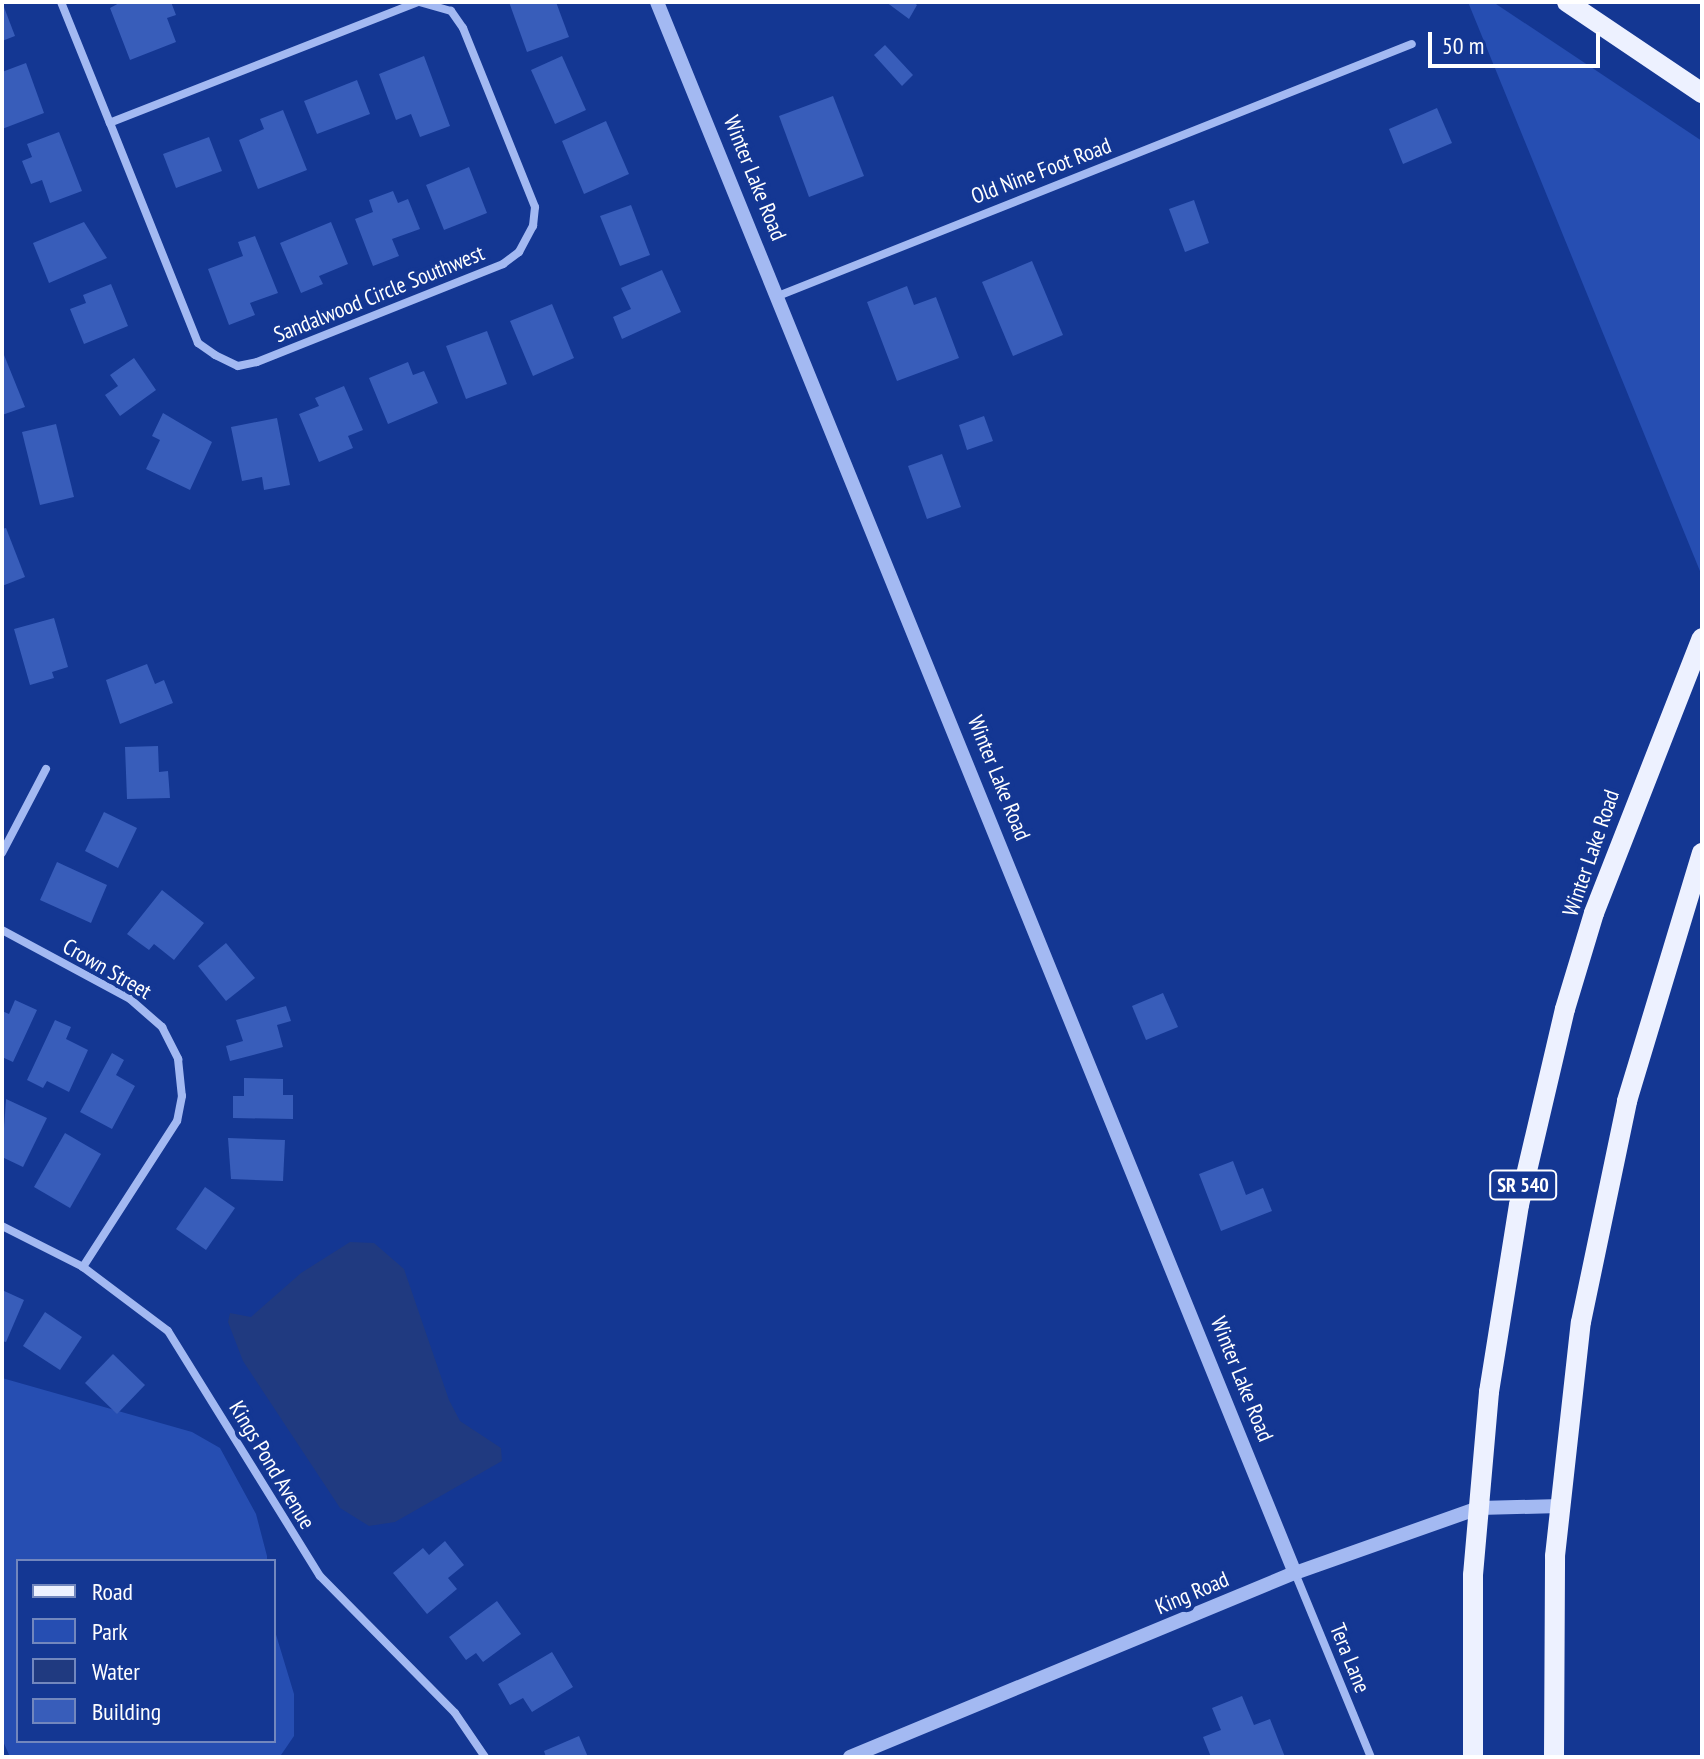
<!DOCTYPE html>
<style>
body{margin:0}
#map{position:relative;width:1704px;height:1759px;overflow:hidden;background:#143793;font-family:"PT Sans Narrow",sans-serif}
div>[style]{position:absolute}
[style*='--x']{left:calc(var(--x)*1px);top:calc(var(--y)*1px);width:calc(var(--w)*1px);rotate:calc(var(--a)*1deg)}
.green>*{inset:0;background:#264eb2}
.water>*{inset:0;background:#203a80}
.building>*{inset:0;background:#385dba}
.minor>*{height:8px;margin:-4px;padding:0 4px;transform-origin:4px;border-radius:4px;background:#a3b9f2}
.tertiary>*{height:14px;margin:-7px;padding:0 7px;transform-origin:7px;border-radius:7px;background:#a3b9f2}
.primary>*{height:20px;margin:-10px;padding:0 10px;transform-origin:10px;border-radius:10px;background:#edf1ff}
span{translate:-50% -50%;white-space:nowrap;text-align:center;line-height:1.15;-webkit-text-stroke:8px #143793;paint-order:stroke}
.shield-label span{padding:2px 6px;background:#143793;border:2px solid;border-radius:6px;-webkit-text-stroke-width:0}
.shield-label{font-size:20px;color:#fff;font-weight:700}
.street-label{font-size:22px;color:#fff}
.frame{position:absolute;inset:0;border:4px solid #fff;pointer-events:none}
.legend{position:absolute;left:16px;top:1559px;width:260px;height:184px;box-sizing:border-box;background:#143793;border:2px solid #7287be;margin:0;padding:10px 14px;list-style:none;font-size:24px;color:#fff}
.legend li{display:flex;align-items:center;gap:16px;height:40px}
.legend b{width:40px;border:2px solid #7287be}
.scale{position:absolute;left:1428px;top:32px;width:172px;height:36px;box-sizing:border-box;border:4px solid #fff;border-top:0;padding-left:10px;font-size:24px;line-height:28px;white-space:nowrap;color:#fff;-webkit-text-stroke:6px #143793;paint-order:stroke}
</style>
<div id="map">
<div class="green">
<i style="clip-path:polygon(1468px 2px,1493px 2px,1702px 141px,1702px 576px)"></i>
<i style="clip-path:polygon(2px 1378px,192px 1432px,220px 1448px,256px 1514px,267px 1556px,267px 1561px,18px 1561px,18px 1741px,274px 1741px,274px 1628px,294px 1694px,294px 1736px,281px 1755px,10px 1757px,2px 1739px)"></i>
</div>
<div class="water">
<i style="clip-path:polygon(350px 1242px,374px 1243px,404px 1269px,449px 1400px,460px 1421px,501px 1448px,502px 1461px,395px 1522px,369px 1526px,340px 1508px,243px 1361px,228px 1322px,230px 1313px,251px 1317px,301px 1273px)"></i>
</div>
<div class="building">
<i style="clip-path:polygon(2px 2px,15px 36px,2px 41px)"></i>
<i style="clip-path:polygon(121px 2px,171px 2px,176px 15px,167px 18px,176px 42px,130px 60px,110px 8px)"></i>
<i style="clip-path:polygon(509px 2px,556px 2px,569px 37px,527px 52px)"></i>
<i style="clip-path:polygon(886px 2px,913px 2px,917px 5px,909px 19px)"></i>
<i style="clip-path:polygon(885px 45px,913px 75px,902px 86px,874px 55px)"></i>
<i style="clip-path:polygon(424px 56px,450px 126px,420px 137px,411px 114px,396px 120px,379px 74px)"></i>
<i style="clip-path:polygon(562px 56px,586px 110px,555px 124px,531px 70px)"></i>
<i style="clip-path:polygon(26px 63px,44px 113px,2px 129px,2px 72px)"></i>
<i style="clip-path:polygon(357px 80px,370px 114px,317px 134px,304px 101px)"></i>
<i style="clip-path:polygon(833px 96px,864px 176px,809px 197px,779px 116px)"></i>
<i style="clip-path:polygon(1437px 108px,1452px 143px,1403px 164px,1389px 129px)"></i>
<i style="clip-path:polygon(283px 110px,307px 170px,258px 189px,239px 140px,264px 129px,260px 119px)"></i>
<i style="clip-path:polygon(606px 121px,629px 174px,584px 194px,562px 141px)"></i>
<i style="clip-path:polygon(59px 132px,82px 191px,50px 203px,42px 180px,31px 184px,22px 161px,32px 157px,27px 144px)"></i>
<i style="clip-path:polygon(209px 137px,222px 171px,176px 188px,163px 154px)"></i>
<i style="clip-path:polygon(469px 167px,487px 213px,444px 230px,426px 185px)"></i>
<i style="clip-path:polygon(393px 191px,398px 203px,408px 199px,420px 229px,392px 239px,399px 256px,373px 266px,355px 219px,373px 212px,369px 200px)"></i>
<i style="clip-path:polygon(1194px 200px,1209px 243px,1185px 252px,1169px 209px)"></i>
<i style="clip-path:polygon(631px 205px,650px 255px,620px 266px,600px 216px)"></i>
<i style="clip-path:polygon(84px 222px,107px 258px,49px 283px,33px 243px)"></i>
<i style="clip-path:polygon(331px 222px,348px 264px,319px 276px,323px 284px,301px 293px,280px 243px)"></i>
<i style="clip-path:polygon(255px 236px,278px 293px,250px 303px,255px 315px,229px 325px,208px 269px,243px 256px,238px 242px)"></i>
<i style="clip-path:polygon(1032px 261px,1063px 335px,1013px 356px,982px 282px)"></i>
<i style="clip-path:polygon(662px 270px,681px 312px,622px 339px,613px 317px,631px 309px,621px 288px)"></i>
<i style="clip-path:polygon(111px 284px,128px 326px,84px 344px,70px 309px,86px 303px,83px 295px)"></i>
<i style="clip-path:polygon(907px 286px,914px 305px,936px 297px,959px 358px,897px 381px,867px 302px)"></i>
<i style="clip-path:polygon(552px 304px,574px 358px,533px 376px,510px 321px)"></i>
<i style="clip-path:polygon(487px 331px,507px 384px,466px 399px,446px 346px)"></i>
<i style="clip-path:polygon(2px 350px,25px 407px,2px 415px)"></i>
<i style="clip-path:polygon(134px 358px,156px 390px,120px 416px,105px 395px,118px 386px,110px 375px)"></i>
<i style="clip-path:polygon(408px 362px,413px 375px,424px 371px,438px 403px,388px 424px,369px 378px)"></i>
<i style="clip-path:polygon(344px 386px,363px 430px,348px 436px,353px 448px,319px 462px,299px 414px,319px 406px,315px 398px)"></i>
<i style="clip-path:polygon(163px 413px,212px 442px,190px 490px,146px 469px,160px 440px,152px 436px)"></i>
<i style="clip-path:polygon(984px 416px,993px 441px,967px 450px,959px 425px)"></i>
<i style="clip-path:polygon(277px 418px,290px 485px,264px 490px,262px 477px,242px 481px,231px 427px)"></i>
<i style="clip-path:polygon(56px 424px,74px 497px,40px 505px,22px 432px)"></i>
<i style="clip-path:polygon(942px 454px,961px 507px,927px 519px,908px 466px)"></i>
<i style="clip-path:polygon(6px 528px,25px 577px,2px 586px,2px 529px)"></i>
<i style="clip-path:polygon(54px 618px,68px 667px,52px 672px,54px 678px,30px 685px,14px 629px)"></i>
<i style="clip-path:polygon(147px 664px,155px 684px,164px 680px,173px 703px,120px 724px,106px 680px)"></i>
<i style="clip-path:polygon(158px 746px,159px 772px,168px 771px,170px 798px,127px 799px,125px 747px)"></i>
<i style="clip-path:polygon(104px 812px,137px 828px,118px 868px,85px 851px)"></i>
<i style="clip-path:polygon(57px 862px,107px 885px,91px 923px,40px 900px)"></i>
<i style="clip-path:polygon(162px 890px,204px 923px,174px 960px,154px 944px,149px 950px,127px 934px)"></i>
<i style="clip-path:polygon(226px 943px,255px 978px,226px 1001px,198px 966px)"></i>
<i style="clip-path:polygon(1163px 993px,1178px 1027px,1146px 1040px,1132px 1006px)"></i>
<i style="clip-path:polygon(15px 1000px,37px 1010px,13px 1062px,2px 1057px,2px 1011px,9px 1014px)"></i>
<i style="clip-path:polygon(286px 1006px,291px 1021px,277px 1025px,283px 1047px,230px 1061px,226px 1046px,243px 1041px,236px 1020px)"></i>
<i style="clip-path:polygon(55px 1020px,71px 1027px,66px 1039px,88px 1050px,69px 1092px,47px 1081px,43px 1088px,27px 1080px)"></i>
<i style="clip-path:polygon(112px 1053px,124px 1060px,116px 1075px,135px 1086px,112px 1129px,80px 1112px)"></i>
<i style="clip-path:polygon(244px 1078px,283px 1079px,283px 1095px,293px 1095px,293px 1119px,233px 1118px,233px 1096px,244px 1096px)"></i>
<i style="clip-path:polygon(6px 1099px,47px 1118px,23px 1167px,2px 1157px)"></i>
<i style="clip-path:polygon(65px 1133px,101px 1154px,70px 1208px,34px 1187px)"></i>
<i style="clip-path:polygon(228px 1138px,285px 1140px,283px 1181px,231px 1179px)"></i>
<i style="clip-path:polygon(1233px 1161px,1246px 1195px,1263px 1188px,1272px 1211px,1221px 1231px,1199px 1174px)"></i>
<i style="clip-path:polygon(205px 1187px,235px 1208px,206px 1250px,176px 1229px)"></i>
<i style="clip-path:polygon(2px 1290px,24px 1300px,6px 1342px,2px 1341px)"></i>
<i style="clip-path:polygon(45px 1312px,82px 1337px,60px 1370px,23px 1346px)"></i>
<i style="clip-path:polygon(113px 1354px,145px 1385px,117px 1414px,85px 1383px)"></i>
<i style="clip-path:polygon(445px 1541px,464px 1565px,448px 1578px,457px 1589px,427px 1614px,393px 1573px,423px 1548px,429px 1555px)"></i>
<i style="clip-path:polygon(497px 1601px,521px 1634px,483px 1662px,476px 1653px,466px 1660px,449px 1637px)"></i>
<i style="clip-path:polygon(552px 1652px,573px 1687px,532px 1712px,523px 1698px,510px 1705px,498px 1684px)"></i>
<i style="clip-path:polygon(1242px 1696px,1254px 1725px,1270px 1719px,1285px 1757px,1211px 1757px,1203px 1737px,1221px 1730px,1212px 1708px)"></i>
<i style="clip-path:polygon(579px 1736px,588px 1757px,546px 1757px,544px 1751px)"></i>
</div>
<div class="minor">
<i style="--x:61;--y:2;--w:131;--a:68"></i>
<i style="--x:418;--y:2;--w:331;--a:158.6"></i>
<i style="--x:110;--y:123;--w:237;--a:68.2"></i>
<i style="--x:198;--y:343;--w:21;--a:35"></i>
<i style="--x:215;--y:355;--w:25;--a:26"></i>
<i style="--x:238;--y:366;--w:19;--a:-12"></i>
<i style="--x:257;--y:362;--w:265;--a:-21.7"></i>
<i style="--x:503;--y:264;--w:20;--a:-37"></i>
<i style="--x:519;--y:252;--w:30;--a:-62"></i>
<i style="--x:533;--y:226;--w:19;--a:-84"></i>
<i style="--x:535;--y:207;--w:193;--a:-111.9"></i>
<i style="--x:463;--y:28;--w:21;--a:-125"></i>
<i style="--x:451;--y:11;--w:33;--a:-164"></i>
<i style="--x:778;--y:296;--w:682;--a:-21.68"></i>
<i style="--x:2;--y:853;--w:95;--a:-62.4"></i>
<i style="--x:2;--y:930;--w:145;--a:28.3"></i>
<i style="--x:130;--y:999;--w:43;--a:41.2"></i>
<i style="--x:162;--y:1027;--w:36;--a:63"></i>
<i style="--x:178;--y:1059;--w:37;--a:84"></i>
<i style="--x:182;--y:1096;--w:25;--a:101"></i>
<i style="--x:177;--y:1121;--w:174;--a:122.8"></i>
<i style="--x:2;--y:1226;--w:91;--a:26.8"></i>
<i style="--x:83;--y:1267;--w:106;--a:37"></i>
<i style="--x:168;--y:1331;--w:288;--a:58.2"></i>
<i style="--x:320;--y:1576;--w:192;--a:45.4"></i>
<i style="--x:455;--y:1713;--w:53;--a:55.7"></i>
<i style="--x:1295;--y:1573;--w:199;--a:67.6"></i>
</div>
<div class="tertiary">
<i style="--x:657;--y:2;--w:1696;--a:67.9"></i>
<i style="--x:850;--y:1757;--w:482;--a:-22.5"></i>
<i style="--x:1295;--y:1573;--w:195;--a:-19.5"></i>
<i style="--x:1479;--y:1508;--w:81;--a:-1.4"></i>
</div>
<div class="primary">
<i style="--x:1567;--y:2;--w:163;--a:34"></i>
<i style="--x:1473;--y:1757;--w:182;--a:-90"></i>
<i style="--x:1473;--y:1575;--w:184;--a:-85"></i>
<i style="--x:1489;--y:1392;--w:189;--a:-80.9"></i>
<i style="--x:1519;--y:1205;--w:201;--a:-76.8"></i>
<i style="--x:1565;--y:1009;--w:100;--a:-73.2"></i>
<i style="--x:1594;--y:913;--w:295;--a:-68.6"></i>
<i style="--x:1554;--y:1757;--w:201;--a:-89.7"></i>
<i style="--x:1555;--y:1556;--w:235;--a:-83.7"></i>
<i style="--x:1581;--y:1322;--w:226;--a:-78.2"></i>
<i style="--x:1627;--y:1101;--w:259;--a:-73.2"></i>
</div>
<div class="shield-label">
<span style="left:1523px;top:1185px">SR 540</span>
</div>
<div class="street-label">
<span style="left:1041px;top:171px;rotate:-21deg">Old Nine Foot Road</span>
<span style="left:755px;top:178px;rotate:68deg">Winter Lake Road</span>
<span style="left:379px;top:294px;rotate:-22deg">Sandalwood Circle Southwest</span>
<span style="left:999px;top:778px;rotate:68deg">Winter Lake Road</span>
<span style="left:1591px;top:853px;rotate:-71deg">Winter Lake Road</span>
<span style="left:107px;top:969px;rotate:30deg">Crown Street</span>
<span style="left:1242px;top:1379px;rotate:68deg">Winter Lake Road</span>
<span style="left:272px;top:1465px;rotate:59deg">Kings Pond Avenue</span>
<span style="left:1192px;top:1593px;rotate:-23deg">King Road</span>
<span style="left:1350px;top:1658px;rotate:68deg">Tera Lane</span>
</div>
<div class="frame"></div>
<ul class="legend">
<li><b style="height:10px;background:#edf1ff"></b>Road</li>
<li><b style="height:22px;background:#264eb2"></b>Park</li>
<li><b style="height:22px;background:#203a80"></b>Water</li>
<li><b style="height:22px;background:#385dba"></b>Building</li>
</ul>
<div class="scale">50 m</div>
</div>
